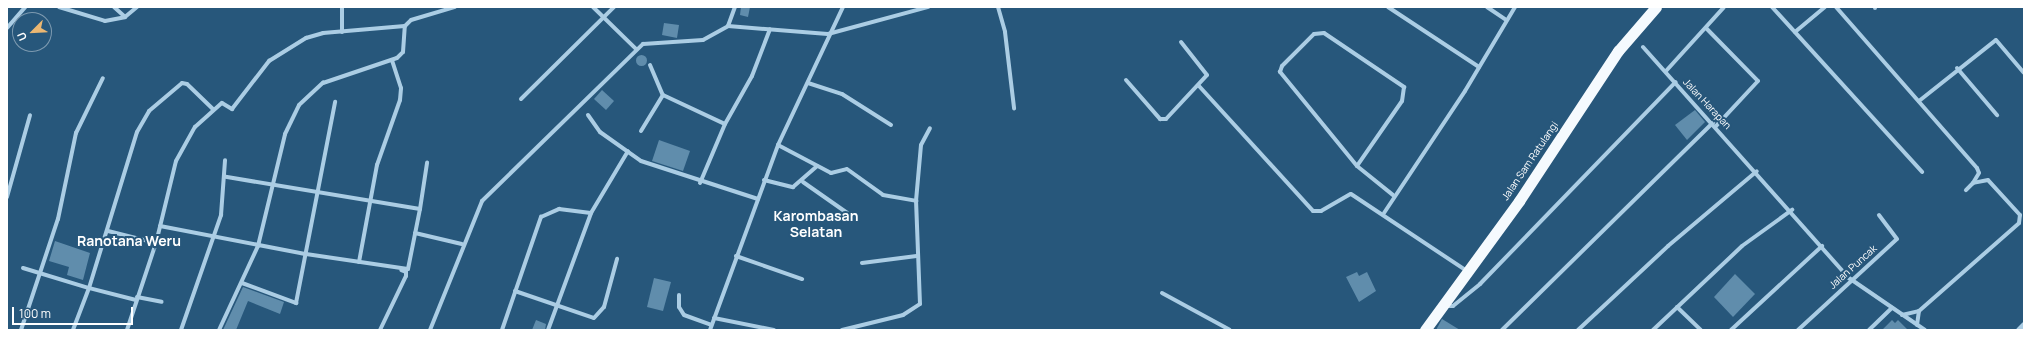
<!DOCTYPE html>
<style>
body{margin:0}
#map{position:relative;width:2031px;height:337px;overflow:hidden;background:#27577b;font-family:Manrope,sans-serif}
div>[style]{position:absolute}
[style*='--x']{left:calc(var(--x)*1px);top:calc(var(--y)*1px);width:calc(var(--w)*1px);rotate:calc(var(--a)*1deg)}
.building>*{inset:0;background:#608dac}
.round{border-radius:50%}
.minor>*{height:4px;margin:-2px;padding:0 2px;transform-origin:2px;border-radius:2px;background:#abcde4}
.tertiary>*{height:7px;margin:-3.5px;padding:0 3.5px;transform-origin:3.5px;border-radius:3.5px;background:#abcde4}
.trunk>*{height:11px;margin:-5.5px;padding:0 5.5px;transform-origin:5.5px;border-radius:5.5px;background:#f5fafe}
span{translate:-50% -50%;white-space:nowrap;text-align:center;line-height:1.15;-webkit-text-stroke:4px #27577b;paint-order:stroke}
.street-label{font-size:10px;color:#fff}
.district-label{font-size:14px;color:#fff;font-weight:700}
.frame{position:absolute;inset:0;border:8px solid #fff;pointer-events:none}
.north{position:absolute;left:12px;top:12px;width:40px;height:40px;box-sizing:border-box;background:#27577b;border:1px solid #7d9ab0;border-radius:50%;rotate:246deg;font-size:11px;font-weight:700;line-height:16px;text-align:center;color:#fff}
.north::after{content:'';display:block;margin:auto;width:14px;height:18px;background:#ebb772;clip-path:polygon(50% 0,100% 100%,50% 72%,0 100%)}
.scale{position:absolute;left:12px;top:307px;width:121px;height:18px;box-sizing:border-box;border:2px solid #fff;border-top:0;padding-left:5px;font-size:12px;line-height:14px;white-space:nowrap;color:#fff;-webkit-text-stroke:3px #27577b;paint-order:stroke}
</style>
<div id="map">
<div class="building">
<i style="clip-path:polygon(741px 7px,750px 7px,748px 17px,740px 15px)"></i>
<i style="clip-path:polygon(664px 23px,679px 25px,677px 38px,662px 35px)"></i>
<i class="round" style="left:635.5px;top:54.5px;width:11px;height:11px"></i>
<i style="clip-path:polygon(602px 90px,614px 101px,606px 110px,594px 99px)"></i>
<i style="clip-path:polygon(1695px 110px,1705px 122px,1687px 140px,1675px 125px)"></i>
<i style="clip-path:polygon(659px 140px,690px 151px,683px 171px,652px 161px)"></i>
<i style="clip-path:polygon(55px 241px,90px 253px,83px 280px,67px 275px,69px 267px,49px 261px)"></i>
<i style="clip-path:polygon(1357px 272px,1359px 276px,1367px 272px,1376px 291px,1359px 302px,1346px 277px)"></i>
<i style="clip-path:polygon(1735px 274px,1755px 294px,1733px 317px,1714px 297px)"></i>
<i style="clip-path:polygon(654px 278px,671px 282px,663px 311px,647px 307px)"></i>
<i style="clip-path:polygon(243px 287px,284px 302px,280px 314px,248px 301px,236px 330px,223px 330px)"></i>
<i style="clip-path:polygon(1442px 319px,1460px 330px,1436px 330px)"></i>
<i style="clip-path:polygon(536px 320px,546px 324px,545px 330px,532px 330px)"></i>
<i style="clip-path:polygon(1892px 320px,1895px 323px,1898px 320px,1908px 330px,1882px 330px)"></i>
</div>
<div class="minor">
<i style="--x:59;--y:7;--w:48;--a:16.9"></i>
<i style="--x:105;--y:21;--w:20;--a:-11"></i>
<i style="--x:125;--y:17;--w:16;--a:-40"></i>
<i style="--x:114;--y:7;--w:15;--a:42"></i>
<i style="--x:593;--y:7;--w:60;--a:44.3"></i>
<i style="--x:998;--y:7;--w:26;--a:74"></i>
<i style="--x:1005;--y:32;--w:77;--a:83.2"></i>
<i style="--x:1388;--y:7;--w:109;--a:33.4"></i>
<i style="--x:1487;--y:7;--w:23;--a:34"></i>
<i style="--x:1772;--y:7;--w:223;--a:47.7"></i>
<i style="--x:1836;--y:7;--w:214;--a:48.8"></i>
<i style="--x:1977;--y:168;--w:5;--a:68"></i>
<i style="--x:1979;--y:173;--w:12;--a:121"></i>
<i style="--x:1875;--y:7;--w:1;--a:90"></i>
<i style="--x:728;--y:26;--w:20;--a:-70"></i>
<i style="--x:7;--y:28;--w:28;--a:-49"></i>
<i style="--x:1706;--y:28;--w:74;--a:45.5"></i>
<i style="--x:1758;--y:81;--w:62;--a:133"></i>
<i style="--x:342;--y:32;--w:25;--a:-90"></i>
<i style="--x:1795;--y:32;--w:39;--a:-40"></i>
<i style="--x:1643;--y:47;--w:310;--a:48.3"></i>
<i style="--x:1849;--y:278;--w:92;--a:34.4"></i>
<i style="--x:650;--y:65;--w:33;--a:67"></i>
<i style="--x:663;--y:95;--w:68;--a:25.1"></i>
<i style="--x:1957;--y:68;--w:62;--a:49.6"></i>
<i style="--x:1666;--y:71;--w:86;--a:-47.8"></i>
<i style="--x:1126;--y:80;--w:52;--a:48.9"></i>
<i style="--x:1160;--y:119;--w:6;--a:0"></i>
<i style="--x:1166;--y:119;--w:60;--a:-47"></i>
<i style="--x:1207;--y:75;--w:42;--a:-128.2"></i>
<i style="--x:808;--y:83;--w:36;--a:18"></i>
<i style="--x:842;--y:94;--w:58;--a:32.3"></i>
<i style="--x:1199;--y:86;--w:169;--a:47.6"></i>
<i style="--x:1313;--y:211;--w:8;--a:0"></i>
<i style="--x:1321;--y:211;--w:34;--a:-30"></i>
<i style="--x:1351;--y:194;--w:139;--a:33.6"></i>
<i style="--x:521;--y:99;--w:131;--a:-44.7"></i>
<i style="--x:1919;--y:101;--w:98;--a:-38.4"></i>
<i style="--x:1996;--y:40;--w:43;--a:49.7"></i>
<i style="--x:588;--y:115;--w:21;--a:55"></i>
<i style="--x:600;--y:132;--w:50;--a:35.3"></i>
<i style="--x:641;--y:161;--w:123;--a:18"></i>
<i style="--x:641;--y:131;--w:42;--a:-58.6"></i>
<i style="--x:778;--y:145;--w:60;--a:27.8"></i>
<i style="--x:831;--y:173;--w:16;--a:-14"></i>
<i style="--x:847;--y:169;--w:44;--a:35.8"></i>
<i style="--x:883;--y:195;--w:34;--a:10"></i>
<i style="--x:1357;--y:166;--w:122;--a:-129.3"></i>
<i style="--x:1280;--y:72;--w:6;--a:-72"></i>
<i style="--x:1282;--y:66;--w:45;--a:-45"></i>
<i style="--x:1314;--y:34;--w:10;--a:-6"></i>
<i style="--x:1324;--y:33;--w:97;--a:34"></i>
<i style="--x:1404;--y:87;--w:14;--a:98"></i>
<i style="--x:1402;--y:101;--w:79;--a:124.7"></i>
<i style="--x:1357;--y:166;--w:46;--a:38.9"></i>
<i style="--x:764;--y:180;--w:30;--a:14"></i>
<i style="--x:793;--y:187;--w:32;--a:-41"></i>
<i style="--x:803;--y:182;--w:61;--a:35"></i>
<i style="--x:700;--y:183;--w:64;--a:-67"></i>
<i style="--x:725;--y:124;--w:55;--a:-60.6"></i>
<i style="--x:752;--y:76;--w:50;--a:-69"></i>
<i style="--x:7;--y:197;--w:85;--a:-74.3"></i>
<i style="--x:420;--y:209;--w:47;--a:-81.3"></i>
<i style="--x:1384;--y:213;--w:146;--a:-56.4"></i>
<i style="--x:1465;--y:91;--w:98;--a:-59.2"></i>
<i style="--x:160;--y:226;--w:149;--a:10.9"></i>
<i style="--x:306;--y:254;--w:103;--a:8.4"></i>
<i style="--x:408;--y:269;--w:61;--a:-78.7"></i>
<i style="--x:420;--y:209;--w:197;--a:-170.6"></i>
<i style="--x:108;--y:231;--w:49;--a:14"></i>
<i style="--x:415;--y:233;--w:48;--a:13.2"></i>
<i style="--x:736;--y:256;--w:70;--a:19.2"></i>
<i style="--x:359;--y:262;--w:99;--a:-79.5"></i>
<i style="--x:377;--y:165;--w:69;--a:-70.5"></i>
<i style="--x:400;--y:100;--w:12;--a:-85"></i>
<i style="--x:401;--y:88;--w:28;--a:-108"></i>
<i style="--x:862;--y:263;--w:55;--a:-7.3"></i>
<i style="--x:23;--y:268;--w:69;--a:16.9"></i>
<i style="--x:89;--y:288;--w:45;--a:110.9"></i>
<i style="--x:242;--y:283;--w:58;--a:20.3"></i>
<i style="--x:296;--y:303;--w:205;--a:-79"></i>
<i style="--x:515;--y:291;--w:83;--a:18.9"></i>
<i style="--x:594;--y:318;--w:15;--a:-48"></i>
<i style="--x:604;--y:307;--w:50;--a:-74.8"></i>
<i style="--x:1162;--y:293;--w:77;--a:28.6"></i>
<i style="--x:679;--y:295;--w:12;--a:90"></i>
<i style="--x:679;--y:307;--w:9;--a:58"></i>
<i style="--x:684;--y:315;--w:29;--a:20"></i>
<i style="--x:137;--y:297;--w:25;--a:11"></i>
<i style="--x:136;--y:300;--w:49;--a:-165.7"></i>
<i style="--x:89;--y:288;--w:163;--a:-72.9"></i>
<i style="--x:137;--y:132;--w:24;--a:-60"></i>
<i style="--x:149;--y:111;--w:43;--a:-40.3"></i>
<i style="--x:182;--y:83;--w:5;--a:11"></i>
<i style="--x:187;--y:84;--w:36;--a:44"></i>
<i style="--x:1444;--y:306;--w:9;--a:0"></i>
<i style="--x:1453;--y:306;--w:35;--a:-39"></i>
<i style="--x:1480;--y:284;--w:281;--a:-45.9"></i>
<i style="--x:1677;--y:307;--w:33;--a:44"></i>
<i style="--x:1902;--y:315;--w:17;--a:-13"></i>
<i style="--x:1919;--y:311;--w:133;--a:-41.3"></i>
<i style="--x:2019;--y:223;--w:8;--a:-83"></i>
<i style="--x:2020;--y:215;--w:47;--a:-132.4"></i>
<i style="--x:1988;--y:180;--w:15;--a:169"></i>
<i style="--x:1973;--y:183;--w:10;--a:135"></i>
<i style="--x:714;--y:318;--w:61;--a:11.3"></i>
<i style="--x:1917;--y:325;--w:14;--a:-82"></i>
<i style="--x:21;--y:330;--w:117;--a:-71.6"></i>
<i style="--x:58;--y:219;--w:88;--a:-78.2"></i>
<i style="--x:76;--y:133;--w:61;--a:-63.9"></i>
<i style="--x:127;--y:330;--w:92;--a:-71.6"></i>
<i style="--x:156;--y:243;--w:84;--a:-76.3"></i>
<i style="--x:176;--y:161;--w:39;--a:-61"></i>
<i style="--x:195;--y:127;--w:36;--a:-42"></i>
<i style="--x:222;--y:103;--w:12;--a:31"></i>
<i style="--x:232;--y:109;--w:61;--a:-52.4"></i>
<i style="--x:269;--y:61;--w:44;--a:-31.9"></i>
<i style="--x:306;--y:38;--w:18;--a:-16"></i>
<i style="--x:323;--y:33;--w:82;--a:-4.9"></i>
<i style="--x:181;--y:330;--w:122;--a:-70.8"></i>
<i style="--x:221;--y:215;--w:55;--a:-85.8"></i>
<i style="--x:219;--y:330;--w:93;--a:-65.1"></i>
<i style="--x:258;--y:246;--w:115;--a:-76.4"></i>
<i style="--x:285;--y:134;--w:32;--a:-64"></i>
<i style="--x:299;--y:105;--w:33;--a:-43"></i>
<i style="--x:323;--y:83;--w:78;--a:-18.7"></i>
<i style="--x:397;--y:58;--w:8;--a:-45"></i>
<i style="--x:403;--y:52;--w:26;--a:-86"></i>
<i style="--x:405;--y:26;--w:8;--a:-45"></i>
<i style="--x:411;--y:20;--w:46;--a:-16.5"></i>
<i style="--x:380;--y:330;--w:60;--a:-64.3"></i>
<i style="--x:406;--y:276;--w:4;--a:-90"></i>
<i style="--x:406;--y:272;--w:5;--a:-158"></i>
<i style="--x:430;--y:330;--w:139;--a:-68"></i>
<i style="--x:482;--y:201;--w:225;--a:-44.3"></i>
<i style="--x:643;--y:44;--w:60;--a:-3.8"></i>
<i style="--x:703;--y:40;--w:29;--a:-29"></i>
<i style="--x:728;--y:26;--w:100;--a:4.6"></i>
<i style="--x:828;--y:34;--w:104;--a:-15.1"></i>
<i style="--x:502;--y:330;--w:120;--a:-71"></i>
<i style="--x:541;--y:217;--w:20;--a:-24"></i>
<i style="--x:559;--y:209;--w:32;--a:7"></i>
<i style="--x:548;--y:330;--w:125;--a:-69.8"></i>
<i style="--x:591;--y:213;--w:72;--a:-59.2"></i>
<i style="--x:710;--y:330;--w:197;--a:-69.8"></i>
<i style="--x:778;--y:145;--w:153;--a:-64.8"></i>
<i style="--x:842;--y:330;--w:63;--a:-13.8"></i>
<i style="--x:903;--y:315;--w:20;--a:-33"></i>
<i style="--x:920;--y:304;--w:103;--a:-92.2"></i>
<i style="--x:916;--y:201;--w:56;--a:-84.9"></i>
<i style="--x:921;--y:145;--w:19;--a:-62"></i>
<i style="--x:1502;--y:330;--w:296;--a:-44.5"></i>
<i style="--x:1578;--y:330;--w:123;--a:-43"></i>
<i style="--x:1668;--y:246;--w:116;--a:-40.1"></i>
<i style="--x:1653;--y:330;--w:122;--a:-43.3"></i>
<i style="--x:1742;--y:246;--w:62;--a:-35.8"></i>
<i style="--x:1731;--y:330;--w:124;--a:-42.7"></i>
<i style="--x:1798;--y:330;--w:134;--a:-42.6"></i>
<i style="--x:1897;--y:239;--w:30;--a:-127"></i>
<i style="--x:1869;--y:330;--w:32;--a:-44"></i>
</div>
<div class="tertiary">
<i style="--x:2019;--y:330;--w:7;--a:-45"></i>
</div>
<div class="trunk">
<i style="--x:1425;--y:330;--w:160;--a:-53.9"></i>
<i style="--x:1519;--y:201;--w:180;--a:-56.6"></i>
<i style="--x:1618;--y:51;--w:58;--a:-49.2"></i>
</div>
<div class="street-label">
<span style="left:1707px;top:104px;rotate:47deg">Jalan Harapan</span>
<span style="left:1530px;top:161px;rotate:-56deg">Jalan Sam Ratulangi</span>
<span style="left:1853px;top:267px;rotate:-42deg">Jalan Puncak</span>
</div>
<div class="district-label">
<span style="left:816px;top:224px">Karombasan<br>Selatan</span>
<span style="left:129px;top:241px">Ranotana Weru</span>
</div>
<div class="frame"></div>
<div class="north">U</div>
<div class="scale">100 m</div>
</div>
